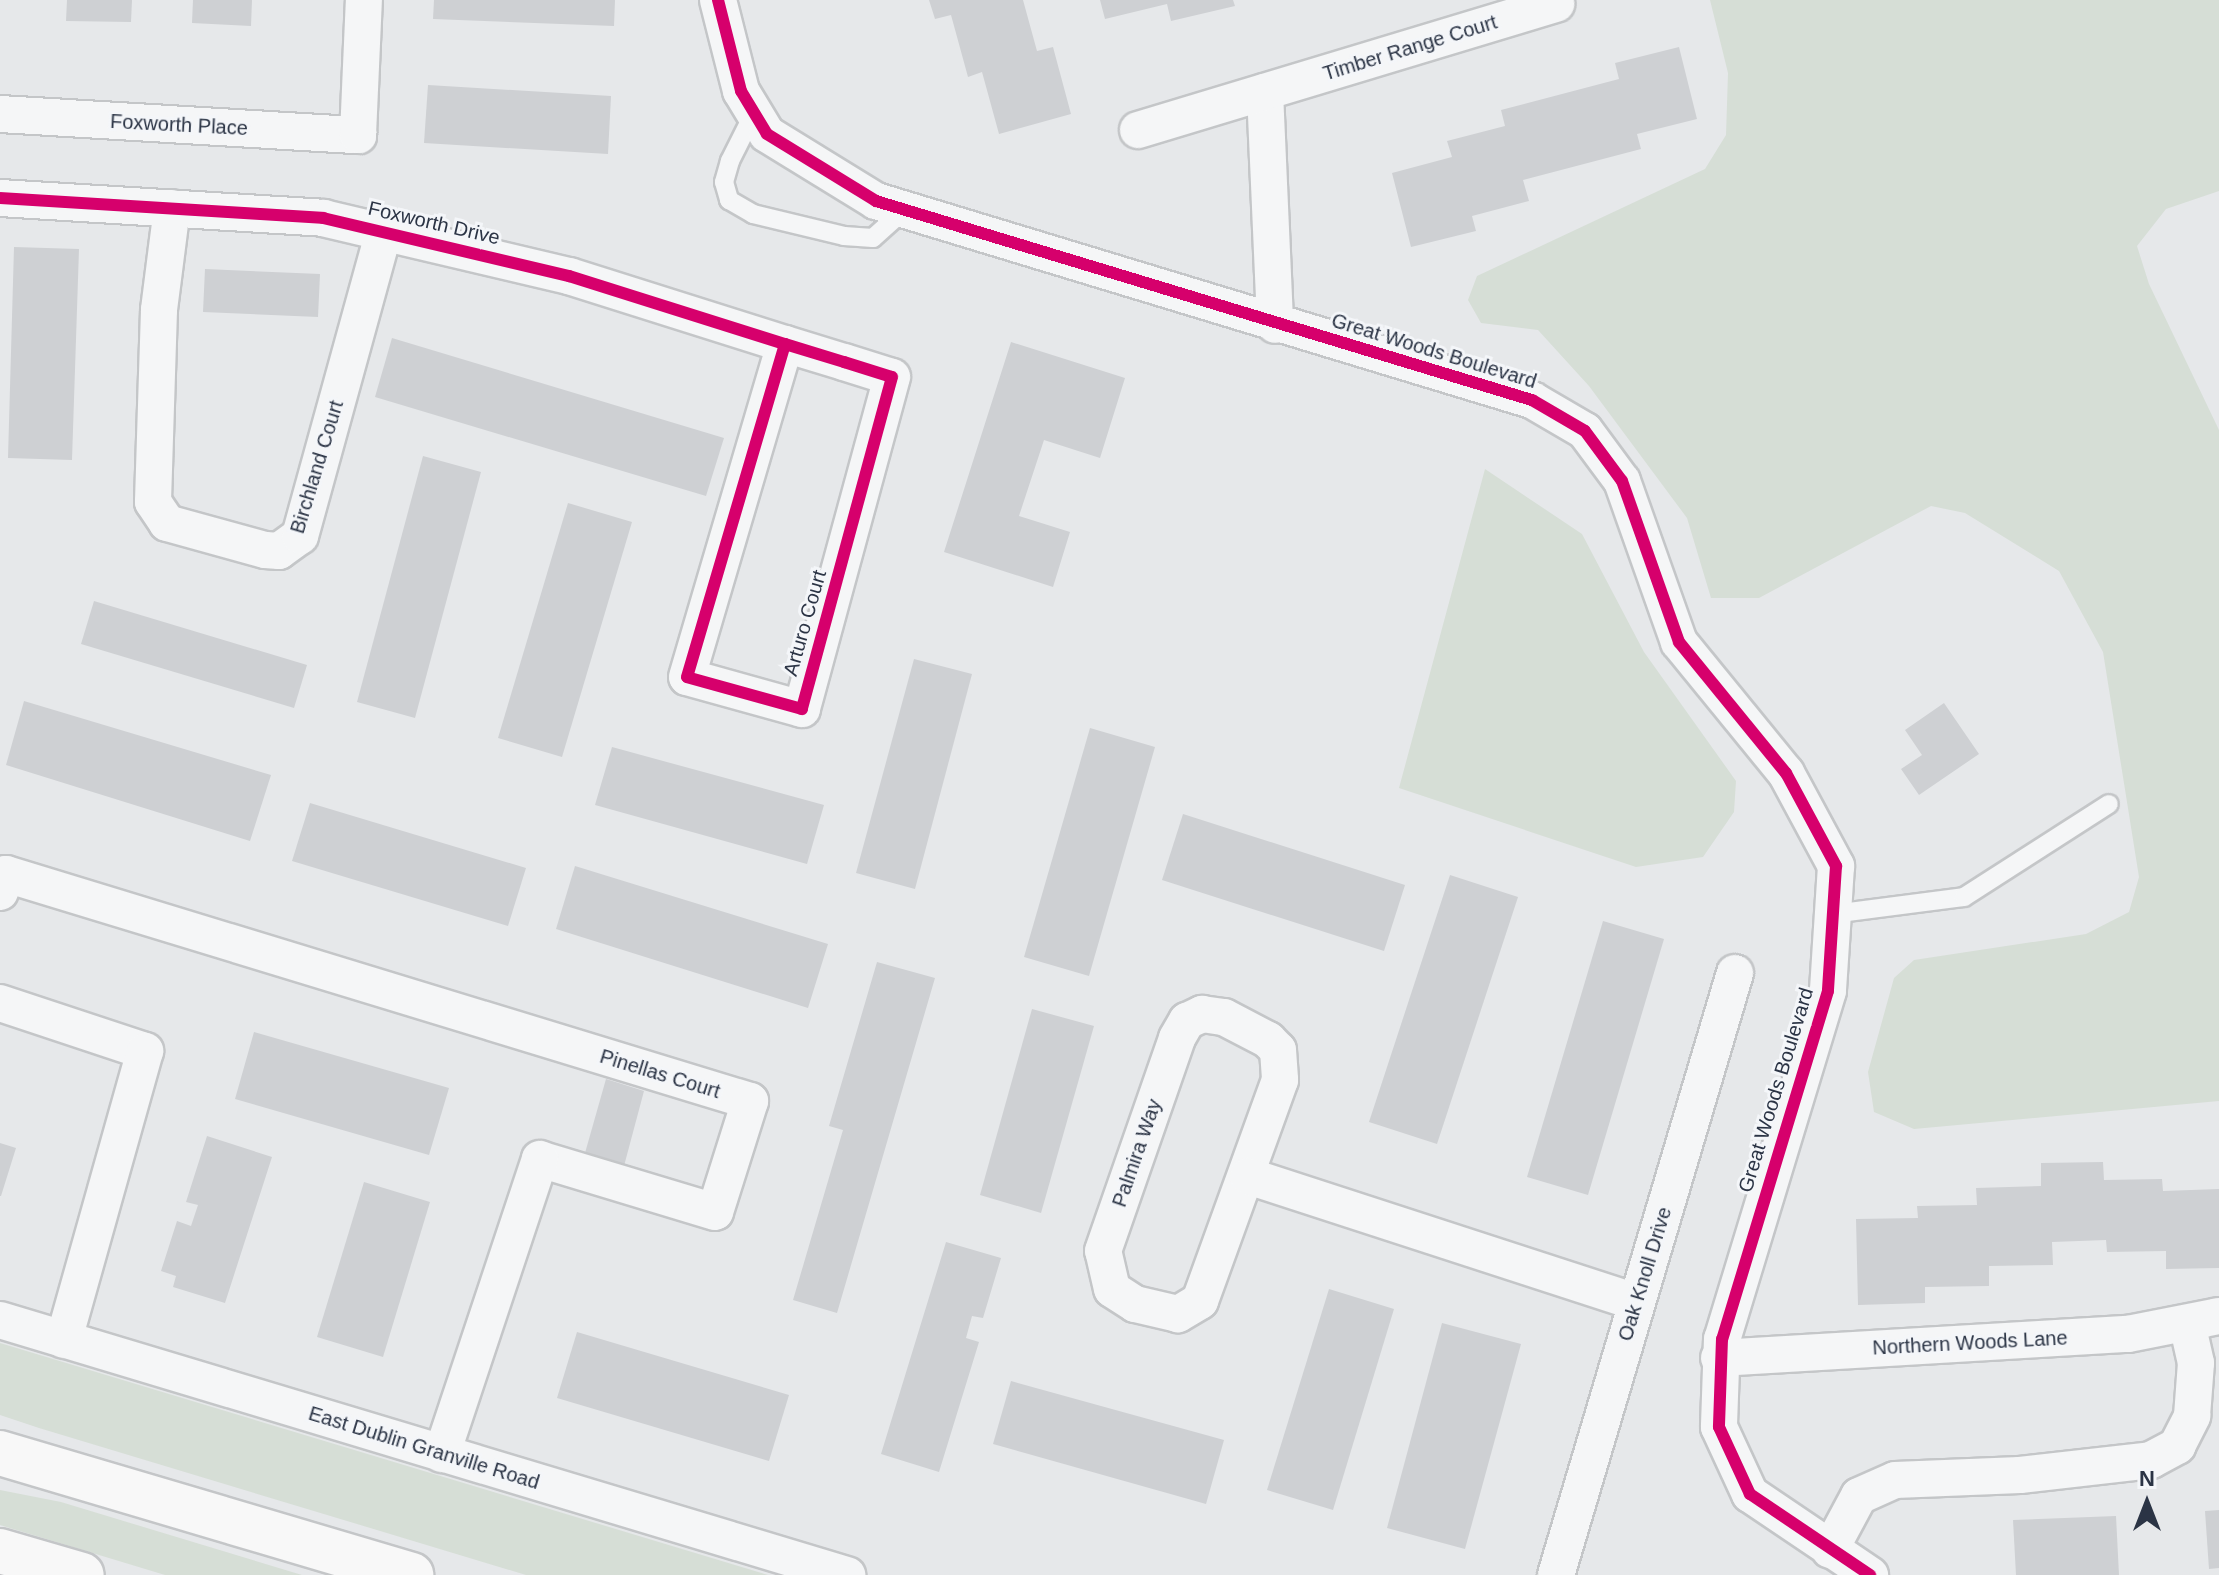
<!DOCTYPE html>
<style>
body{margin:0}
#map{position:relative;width:2219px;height:1575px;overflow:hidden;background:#e6e8ea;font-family:Helvetica,sans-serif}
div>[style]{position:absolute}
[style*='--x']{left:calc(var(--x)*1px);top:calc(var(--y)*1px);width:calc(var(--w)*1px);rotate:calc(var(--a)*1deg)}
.green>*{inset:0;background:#d6ded6}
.building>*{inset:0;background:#ced0d3}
.roads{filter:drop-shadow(2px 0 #c4c6c8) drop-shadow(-2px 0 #c4c6c8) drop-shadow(0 2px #c4c6c8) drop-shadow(0 -2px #c4c6c8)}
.service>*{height:18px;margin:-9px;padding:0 9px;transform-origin:9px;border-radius:9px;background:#f5f6f7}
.minor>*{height:36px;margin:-18px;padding:0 18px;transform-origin:18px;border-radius:18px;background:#f5f6f7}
.primary>*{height:44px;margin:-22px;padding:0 22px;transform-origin:22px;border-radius:22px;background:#f8f8f8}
.cycleway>*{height:12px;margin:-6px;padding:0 6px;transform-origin:6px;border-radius:6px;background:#d6006c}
span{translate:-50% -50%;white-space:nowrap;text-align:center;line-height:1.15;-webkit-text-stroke:6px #f4f6f9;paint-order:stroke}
.street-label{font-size:20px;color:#2b3445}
.north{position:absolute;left:2107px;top:1463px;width:80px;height:80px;-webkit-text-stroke:6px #f4f6f9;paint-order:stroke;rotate:0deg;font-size:22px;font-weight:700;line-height:32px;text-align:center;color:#2b3445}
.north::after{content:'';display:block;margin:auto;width:28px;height:36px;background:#2b3445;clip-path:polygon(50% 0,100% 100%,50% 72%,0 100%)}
</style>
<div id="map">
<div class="green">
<i style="clip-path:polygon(1710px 0,2219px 0,2219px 191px,2166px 209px,2137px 246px,2149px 284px,2219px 430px,2219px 1101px,1914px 1129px,1874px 1112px,1868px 1072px,1894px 978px,1914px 960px,2086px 934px,2129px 912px,2139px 877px,2103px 652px,2059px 571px,1965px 513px,1931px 506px,1759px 598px,1711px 598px,1687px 518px,1589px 386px,1538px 330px,1481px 323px,1468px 300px,1477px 276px,1705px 169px,1726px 135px,1728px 73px)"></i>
<i style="clip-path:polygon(1485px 469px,1582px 534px,1644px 652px,1736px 781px,1734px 812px,1703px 857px,1636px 867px,1399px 788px)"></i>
<i style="clip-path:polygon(0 1343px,768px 1575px,526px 1575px,39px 1428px,0 1415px)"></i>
<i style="clip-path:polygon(0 1490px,61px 1502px,302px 1575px,165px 1575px,0 1525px)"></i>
</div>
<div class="building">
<i style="clip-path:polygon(67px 0,132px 0,131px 22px,66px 21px)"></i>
<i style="clip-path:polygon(193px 0,252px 0,251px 26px,192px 23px)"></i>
<i style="clip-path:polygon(434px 0,615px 0,614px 26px,433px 19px)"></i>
<i style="clip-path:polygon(929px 0,1023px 0,1037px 51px,1053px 47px,1071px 114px,999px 134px,982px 72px,968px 77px,951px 15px,935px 19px)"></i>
<i style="clip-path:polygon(1100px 0,1233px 0,1235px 6px,1171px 21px,1167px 4px,1105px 19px)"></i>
<i style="clip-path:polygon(1679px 47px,1697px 119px,1637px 134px,1641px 149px,1523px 180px,1529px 201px,1472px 216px,1476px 231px,1411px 247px,1392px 173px,1452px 157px,1447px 141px,1505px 126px,1501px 110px,1619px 79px,1615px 63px)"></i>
<i style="clip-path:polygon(428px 85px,611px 96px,608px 154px,424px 143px)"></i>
<i style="clip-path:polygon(14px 247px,79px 249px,72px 460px,8px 458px)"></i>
<i style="clip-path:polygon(205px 269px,320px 274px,318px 317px,203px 312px)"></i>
<i style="clip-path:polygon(392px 338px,724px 438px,706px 496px,375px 397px)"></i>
<i style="clip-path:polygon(1011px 342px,1125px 378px,1100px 458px,1044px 440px,1019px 516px,1070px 532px,1053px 587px,944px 552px)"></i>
<i style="clip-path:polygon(423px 456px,481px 472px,415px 718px,357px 702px)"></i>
<i style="clip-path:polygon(568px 503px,632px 522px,562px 757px,498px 738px)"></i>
<i style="clip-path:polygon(94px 601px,307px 665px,294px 708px,81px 644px)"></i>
<i style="clip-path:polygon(914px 659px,972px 674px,915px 889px,856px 873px)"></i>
<i style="clip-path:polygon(24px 701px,271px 775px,250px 841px,6px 765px)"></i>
<i style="clip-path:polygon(1944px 703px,1979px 754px,1919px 795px,1901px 769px,1922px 755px,1905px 730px)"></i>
<i style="clip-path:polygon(1090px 728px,1155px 747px,1089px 976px,1024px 957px)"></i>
<i style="clip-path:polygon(612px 747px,824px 805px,807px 864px,595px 805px)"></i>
<i style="clip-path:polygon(310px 803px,526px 868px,508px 926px,292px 861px)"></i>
<i style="clip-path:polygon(1183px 814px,1405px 885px,1384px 951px,1162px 880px)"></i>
<i style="clip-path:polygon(575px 866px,828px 944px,808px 1008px,556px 929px)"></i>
<i style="clip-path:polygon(1450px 875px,1518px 897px,1437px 1144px,1369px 1122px)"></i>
<i style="clip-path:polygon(1603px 921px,1664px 939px,1588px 1195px,1527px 1177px)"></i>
<i style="clip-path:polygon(877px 962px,935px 978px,837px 1313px,793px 1300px,843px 1130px,829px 1126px)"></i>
<i style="clip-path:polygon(1032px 1009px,1094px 1026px,1041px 1213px,980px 1195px)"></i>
<i style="clip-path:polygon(254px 1032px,449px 1088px,429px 1155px,235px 1099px)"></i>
<i style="clip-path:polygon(606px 1079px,644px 1091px,624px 1166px,585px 1153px)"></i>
<i style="clip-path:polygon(207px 1136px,272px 1157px,225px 1303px,173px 1287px,176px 1276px,161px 1271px,177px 1221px,191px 1226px,198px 1205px,186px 1202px)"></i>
<i style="clip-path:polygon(0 1143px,16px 1148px,1px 1196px,0 1196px)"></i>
<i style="clip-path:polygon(2103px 1162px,2104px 1180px,2162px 1179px,2163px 1191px,2219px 1189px,2219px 1268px,2166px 1269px,2166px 1251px,2107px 1252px,2106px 1240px,2052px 1242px,2053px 1265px,1989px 1266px,1989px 1286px,1925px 1287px,1925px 1303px,1858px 1305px,1856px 1219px,1918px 1218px,1917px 1206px,1977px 1205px,1976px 1188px,2041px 1186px,2041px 1163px)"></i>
<i style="clip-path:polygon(364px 1182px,430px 1202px,383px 1357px,317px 1337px)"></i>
<i style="clip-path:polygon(946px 1242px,1001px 1258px,983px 1318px,972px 1316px,966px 1338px,979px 1342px,939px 1472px,881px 1454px)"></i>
<i style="clip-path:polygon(1329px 1289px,1394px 1309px,1333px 1510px,1267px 1490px)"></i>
<i style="clip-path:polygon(1442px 1323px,1521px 1344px,1465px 1549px,1387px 1528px)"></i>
<i style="clip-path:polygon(577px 1332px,789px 1395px,769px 1461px,557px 1398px)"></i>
<i style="clip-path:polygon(1011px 1381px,1224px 1440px,1206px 1504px,993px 1444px)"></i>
<i style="clip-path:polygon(2219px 1510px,2219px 1568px,2209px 1569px,2205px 1511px)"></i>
<i style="clip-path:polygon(2116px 1516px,2119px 1575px,2016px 1575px,2013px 1520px)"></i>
</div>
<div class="roads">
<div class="service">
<i style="--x:754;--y:113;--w:54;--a:116.6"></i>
<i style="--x:730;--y:161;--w:22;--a:106"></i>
<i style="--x:724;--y:182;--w:19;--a:74"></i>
<i style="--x:729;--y:200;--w:28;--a:30"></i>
<i style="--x:753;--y:214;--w:94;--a:13.6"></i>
<i style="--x:844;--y:236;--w:29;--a:4"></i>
<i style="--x:873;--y:238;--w:40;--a:-42"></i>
<i style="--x:1833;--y:914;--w:132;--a:-7.4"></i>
<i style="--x:1964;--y:897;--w:172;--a:-32.7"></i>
</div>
<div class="minor">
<i style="--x:718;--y:0;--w:94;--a:75.8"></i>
<i style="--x:741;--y:91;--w:50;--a:58.8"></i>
<i style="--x:767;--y:134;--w:128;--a:31.6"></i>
<i style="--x:876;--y:201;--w:686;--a:16.88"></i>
<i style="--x:1532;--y:400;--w:61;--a:30.3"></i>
<i style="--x:1585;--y:431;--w:62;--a:53.5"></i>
<i style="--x:1622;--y:481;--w:171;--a:70.5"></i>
<i style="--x:1679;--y:642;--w:169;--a:50.8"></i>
<i style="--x:1786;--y:773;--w:106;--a:61.7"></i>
<i style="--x:1836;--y:866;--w:125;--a:93.7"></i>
<i style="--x:1828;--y:991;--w:364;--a:106.9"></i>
<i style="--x:1722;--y:1339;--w:88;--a:92"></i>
<i style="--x:1719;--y:1427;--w:74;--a:65.2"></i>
<i style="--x:1750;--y:1494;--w:145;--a:34"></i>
<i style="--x:1265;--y:92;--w:233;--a:87.5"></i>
<i style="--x:0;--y:114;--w:359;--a:3.4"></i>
<i style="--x:358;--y:135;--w:135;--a:-87.5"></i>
<i style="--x:1138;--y:130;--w:437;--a:-16.8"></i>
<i style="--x:0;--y:198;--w:324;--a:3.5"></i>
<i style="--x:323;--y:218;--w:253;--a:13.3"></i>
<i style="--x:569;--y:276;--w:226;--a:17.5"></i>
<i style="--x:785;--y:344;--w:62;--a:17"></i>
<i style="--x:844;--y:362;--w:50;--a:17.4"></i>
<i style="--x:892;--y:377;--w:344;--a:105.2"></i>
<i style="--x:802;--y:709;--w:119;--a:-164.5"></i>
<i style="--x:687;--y:677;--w:347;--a:-73.6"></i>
<i style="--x:172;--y:208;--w:103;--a:97.3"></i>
<i style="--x:159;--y:310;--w:192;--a:91.8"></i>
<i style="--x:153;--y:502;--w:25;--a:56"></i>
<i style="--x:167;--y:523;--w:102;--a:15.4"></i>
<i style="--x:265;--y:550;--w:14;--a:4"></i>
<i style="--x:279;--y:551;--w:26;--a:-36"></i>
<i style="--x:300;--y:536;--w:316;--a:-74.6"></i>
<i style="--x:0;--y:892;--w:19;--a:-72"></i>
<i style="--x:6;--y:874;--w:778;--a:16.97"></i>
<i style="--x:750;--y:1101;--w:116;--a:107.5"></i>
<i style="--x:715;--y:1212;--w:183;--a:-163.2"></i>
<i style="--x:540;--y:1159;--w:311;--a:108.4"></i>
<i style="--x:0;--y:1003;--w:153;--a:18.3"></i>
<i style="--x:145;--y:1051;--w:300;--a:105.7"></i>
<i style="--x:1202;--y:1014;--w:22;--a:8"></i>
<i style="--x:1224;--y:1017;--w:50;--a:27.6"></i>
<i style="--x:1268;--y:1040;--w:14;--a:45"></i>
<i style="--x:1278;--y:1050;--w:30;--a:86"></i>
<i style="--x:1280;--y:1080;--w:235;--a:109.9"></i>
<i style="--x:1200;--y:1301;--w:26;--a:149"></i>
<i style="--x:1178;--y:1314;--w:44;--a:-166.9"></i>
<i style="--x:1135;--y:1304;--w:27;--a:-147"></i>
<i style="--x:1112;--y:1289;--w:39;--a:-103"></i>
<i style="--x:1103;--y:1251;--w:225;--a:-70.8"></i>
<i style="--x:1177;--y:1038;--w:20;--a:-60"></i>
<i style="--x:1187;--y:1021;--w:17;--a:-25"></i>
<i style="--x:1248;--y:1176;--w:408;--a:18"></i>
<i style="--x:0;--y:1320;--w:885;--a:16.76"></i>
<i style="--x:1719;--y:1358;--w:410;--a:-3.4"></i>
<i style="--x:2128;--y:1334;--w:93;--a:-11.2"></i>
<i style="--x:1830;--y:1550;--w:61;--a:-61.8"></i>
<i style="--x:1859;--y:1496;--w:39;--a:-24"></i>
<i style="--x:1895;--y:1480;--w:125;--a:-2.3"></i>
<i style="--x:2020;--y:1475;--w:132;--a:-6.5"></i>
<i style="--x:2151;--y:1460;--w:30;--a:-28"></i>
<i style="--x:2177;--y:1446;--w:34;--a:-63"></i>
<i style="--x:2192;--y:1416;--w:53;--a:-85.7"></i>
<i style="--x:2196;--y:1363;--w:41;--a:-102.7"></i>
<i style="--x:1556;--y:1575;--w:628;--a:-73.44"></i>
</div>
<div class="primary">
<i style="--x:0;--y:1453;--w:429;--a:16.5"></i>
<i style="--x:0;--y:1551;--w:85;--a:16.3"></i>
</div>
</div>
<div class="cycleway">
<i style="--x:718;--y:0;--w:94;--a:75.8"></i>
<i style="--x:741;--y:91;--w:50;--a:58.8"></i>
<i style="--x:767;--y:134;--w:128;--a:31.6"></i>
<i style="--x:876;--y:201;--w:686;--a:16.88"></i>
<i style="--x:1532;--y:400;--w:61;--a:30.3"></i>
<i style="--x:1585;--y:431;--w:62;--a:53.5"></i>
<i style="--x:1622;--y:481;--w:171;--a:70.5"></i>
<i style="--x:1679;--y:642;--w:169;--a:50.8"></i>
<i style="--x:1786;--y:773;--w:106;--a:61.7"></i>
<i style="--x:1836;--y:866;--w:125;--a:93.7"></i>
<i style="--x:1828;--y:991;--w:364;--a:106.9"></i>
<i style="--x:1722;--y:1339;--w:88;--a:92"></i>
<i style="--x:1719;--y:1427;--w:74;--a:65.2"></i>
<i style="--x:1750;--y:1494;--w:145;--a:34"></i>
<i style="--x:0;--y:198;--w:324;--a:3.5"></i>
<i style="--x:323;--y:218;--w:253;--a:13.3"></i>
<i style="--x:569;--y:276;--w:226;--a:17.5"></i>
<i style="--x:785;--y:344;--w:62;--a:17"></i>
<i style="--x:844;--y:362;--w:50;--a:17.4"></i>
<i style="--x:892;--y:377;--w:344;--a:105.2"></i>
<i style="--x:802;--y:709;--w:119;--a:-164.5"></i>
<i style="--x:687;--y:677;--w:347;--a:-73.6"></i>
</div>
<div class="street-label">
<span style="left:1410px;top:48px;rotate:-17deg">Timber Range Court</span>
<span style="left:179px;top:125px;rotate:3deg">Foxworth Place</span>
<span style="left:434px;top:223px;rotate:13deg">Foxworth Drive</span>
<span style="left:1434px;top:351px;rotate:17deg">Great Woods Boulevard</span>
<span style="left:317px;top:467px;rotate:-73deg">Birchland Court</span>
<span style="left:805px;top:623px;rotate:-74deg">Arturo Court</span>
<span style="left:660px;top:1074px;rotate:17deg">Pinellas Court</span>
<span style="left:1776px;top:1090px;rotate:-73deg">Great Woods Boulevard</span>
<span style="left:1137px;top:1153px;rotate:-71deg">Palmira Way</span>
<span style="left:1645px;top:1274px;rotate:-73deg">Oak Knoll Drive</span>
<span style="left:1970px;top:1343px;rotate:-3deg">Northern Woods Lane</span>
<span style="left:424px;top:1448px;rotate:17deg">East Dublin Granville Road</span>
</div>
<div class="north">N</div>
</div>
